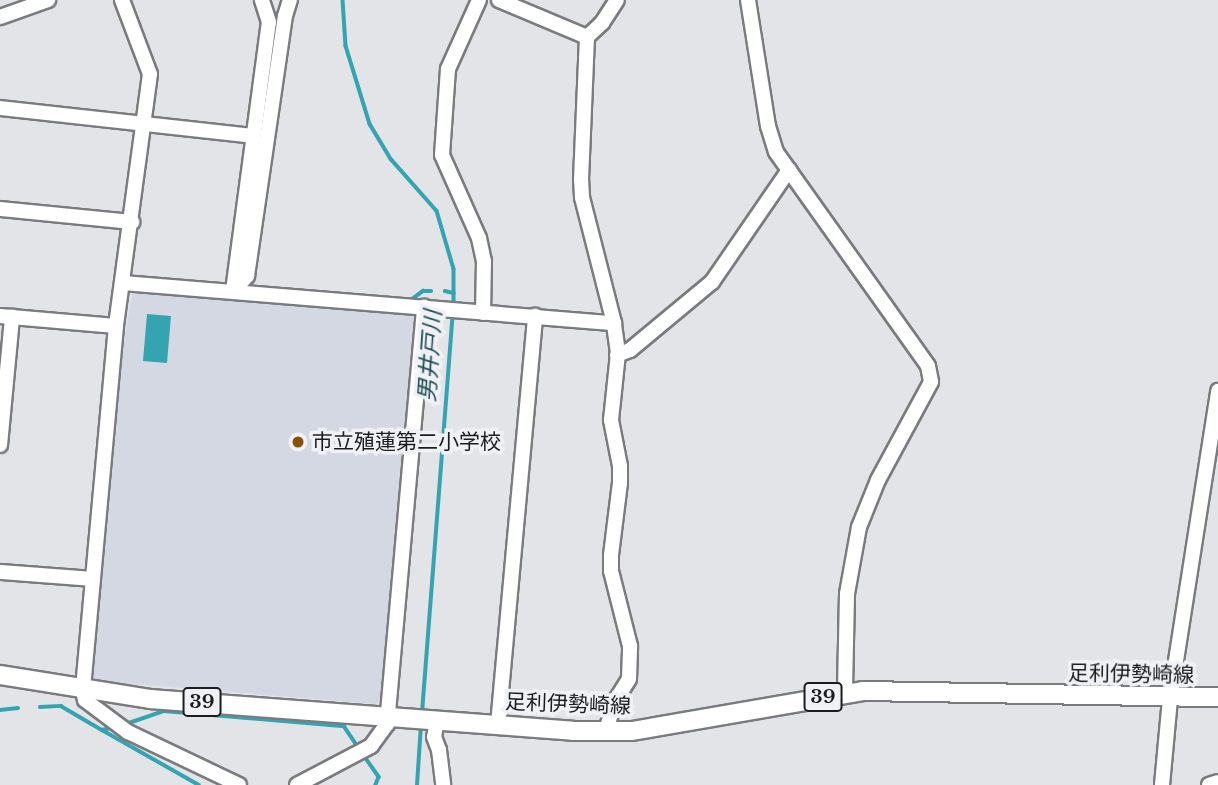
<!DOCTYPE html>
<meta charset="utf-8">
<style>
body{margin:0}
#map{position:relative;width:1218px;height:785px;overflow:hidden;background:#e2e4e8;font-family:"Libre Baskerville","Noto Sans JP",serif}
div>[style]{position:absolute}
[style*='--x']{left:calc(var(--x)*1px);top:calc(var(--y)*1px);width:calc(var(--w)*1px);rotate:calc(var(--a)*1deg)}
.built>*{inset:0;background:#d3d8e3}
.water>*{inset:0;background:#34a4b1}
.stream>*{height:3.5px;margin:-1.75px;padding:0 1.75px;transform-origin:1.75px;border-radius:1.75px;background:#34a4b1}
.roads{filter:drop-shadow(2px 0 #797b7f) drop-shadow(-2px 0 #797b7f) drop-shadow(0 2px #797b7f) drop-shadow(0 -2px #797b7f)}
.minor>*{height:14px;margin:-7px;padding:0 7px;transform-origin:7px;border-radius:7px;background:#fff}
.major>*{height:18px;margin:-9px;padding:0 9px;transform-origin:9px;border-radius:9px;background:#fff}
.dots>*{width:19px;height:19px;translate:-50% -50%;box-sizing:border-box;border:4px solid #eff1f6;border-radius:50%}
span{translate:-50% -50%;white-space:nowrap;text-align:center;line-height:1.15;-webkit-text-stroke:7px #eff1f6;paint-order:stroke}
.shield-label span{padding:2px 5px;background:#eff1f6;border:2px solid;border-radius:5px;-webkit-text-stroke-width:0}
.shield-label{font-size:19px;color:#1b1c1d;font-weight:700}
.poi-label{font-size:21px;color:#1b1c1d}
.left{translate:0 -50%;text-align:left}
.street-label{font-size:21px;color:#1b1c1d}
.water-label{font-size:23px;color:#1d4c52;font-style:italic}
</style>
<div id="map">
<div class="built">
<i style="clip-path:polygon(139px 288px,413px 311px,417px 315px,382px 700px,376px 704px,98px 681px,92px 676px,120px 341px,125px 336px,132px 293px)"></i>
</div>
<div class="water">
<i style="clip-path:polygon(147px 314px,171px 316px,167px 363px,143px 361px)"></i>
</div>
<div class="stream">
<i style="--x:343;--y:0;--w:46;--a:86.3"></i>
<i style="--x:346;--y:46;--w:82;--a:72.9"></i>
<i style="--x:370;--y:124;--w:41;--a:59"></i>
<i style="--x:391;--y:159;--w:69;--a:48.5"></i>
<i style="--x:437;--y:211;--w:60;--a:73.7"></i>
<i style="--x:454;--y:269;--w:36;--a:90"></i>
<i style="--x:445;--y:291;--w:9;--a:13"></i>
<i style="--x:411;--y:300;--w:15;--a:-37"></i>
<i style="--x:423;--y:291;--w:8;--a:0"></i>
<i style="--x:40;--y:707;--w:21;--a:-3"></i>
<i style="--x:61;--y:706;--w:48;--a:30.3"></i>
<i style="--x:102;--y:730;--w:13;--a:-13"></i>
<i style="--x:0;--y:710;--w:18;--a:-6"></i>
<i style="--x:422;--y:713;--w:401;--a:-85.6"></i>
<i style="--x:126;--y:724;--w:40;--a:-18.9"></i>
<i style="--x:164;--y:711;--w:181;--a:4.8"></i>
<i style="--x:344;--y:726;--w:27;--a:56"></i>
<i style="--x:104;--y:731;--w:109;--a:29.6"></i>
<i style="--x:363;--y:754;--w:28;--a:55"></i>
<i style="--x:379;--y:777;--w:9;--a:111"></i>
<i style="--x:417;--y:785;--w:61;--a:-86.2"></i>
</div>
<div class="roads">
<div class="minor">
<i style="--x:122;--y:0;--w:79;--a:69.3"></i>
<i style="--x:150;--y:74;--w:254;--a:97.7"></i>
<i style="--x:116;--y:326;--w:365;--a:95.2"></i>
<i style="--x:83;--y:690;--w:10;--a:79"></i>
<i style="--x:85;--y:700;--w:54;--a:36.7"></i>
<i style="--x:128;--y:732;--w:123;--a:25.5"></i>
<i style="--x:479;--y:0;--w:76;--a:114.2"></i>
<i style="--x:448;--y:69;--w:86;--a:94"></i>
<i style="--x:442;--y:155;--w:91;--a:66"></i>
<i style="--x:479;--y:238;--w:24;--a:78"></i>
<i style="--x:484;--y:261;--w:52;--a:91.1"></i>
<i style="--x:499;--y:0;--w:95;--a:22.8"></i>
<i style="--x:748;--y:0;--w:128;--a:81"></i>
<i style="--x:768;--y:126;--w:27;--a:73"></i>
<i style="--x:776;--y:152;--w:262;--a:54.6"></i>
<i style="--x:928;--y:366;--w:16;--a:79"></i>
<i style="--x:931;--y:382;--w:111;--a:118.4"></i>
<i style="--x:878;--y:480;--w:51;--a:112"></i>
<i style="--x:859;--y:527;--w:68;--a:100.2"></i>
<i style="--x:847;--y:594;--w:99;--a:91.2"></i>
<i style="--x:0;--y:17;--w:51;--a:-19.5"></i>
<i style="--x:0;--y:108;--w:254;--a:6.3"></i>
<i style="--x:0;--y:209;--w:133;--a:5.6"></i>
<i style="--x:123;--y:283;--w:493;--a:4.7"></i>
<i style="--x:233;--y:291;--w:21;--a:-47"></i>
<i style="--x:247;--y:276;--w:263;--a:-81.7"></i>
<i style="--x:285;--y:16;--w:17;--a:-73"></i>
<i style="--x:233;--y:291;--w:271;--a:-82.4"></i>
<i style="--x:269;--y:22;--w:23;--a:-108"></i>
<i style="--x:0;--y:316;--w:116;--a:4.9"></i>
<i style="--x:617;--y:355;--w:14;--a:-21"></i>
<i style="--x:630;--y:350;--w:107;--a:-39.7"></i>
<i style="--x:712;--y:282;--w:136;--a:-55.5"></i>
<i style="--x:0;--y:445;--w:129;--a:-84.6"></i>
<i style="--x:0;--y:572;--w:93;--a:4.3"></i>
<i style="--x:437;--y:719;--w:18;--a:99"></i>
<i style="--x:434;--y:737;--w:14;--a:69"></i>
<i style="--x:439;--y:750;--w:35;--a:83"></i>
<i style="--x:498;--y:725;--w:411;--a:-84.8"></i>
<i style="--x:606;--y:731;--w:29;--a:-74"></i>
<i style="--x:614;--y:703;--w:28;--a:-58"></i>
<i style="--x:629;--y:679;--w:33;--a:-88"></i>
<i style="--x:630;--y:646;--w:77;--a:-104.2"></i>
<i style="--x:611;--y:571;--w:16;--a:-90"></i>
<i style="--x:611;--y:555;--w:73;--a:-82.9"></i>
<i style="--x:620;--y:483;--w:17;--a:-90"></i>
<i style="--x:620;--y:466;--w:47;--a:-101.1"></i>
<i style="--x:611;--y:420;--w:67;--a:-84"></i>
<i style="--x:618;--y:353;--w:30;--a:-98"></i>
<i style="--x:614;--y:323;--w:130;--a:-104.3"></i>
<i style="--x:582;--y:197;--w:17;--a:-93"></i>
<i style="--x:581;--y:180;--w:143;--a:-87.6"></i>
<i style="--x:587;--y:37;--w:21;--a:-43"></i>
<i style="--x:602;--y:23;--w:27;--a:-57"></i>
<i style="--x:297;--y:785;--w:84;--a:-27.8"></i>
<i style="--x:371;--y:746;--w:27;--a:-54"></i>
<i style="--x:387;--y:724;--w:419;--a:-84.9"></i>
<i style="--x:1162;--y:785;--w:86;--a:-84.7"></i>
<i style="--x:1170;--y:699;--w:312;--a:-81.1"></i>
<i style="--x:1209;--y:785;--w:9;--a:-18"></i>
</div>
<div class="major">
<i style="--x:0;--y:675;--w:152;--a:9.1"></i>
<i style="--x:150;--y:699;--w:424;--a:4.3"></i>
<i style="--x:573;--y:731;--w:59;--a:0"></i>
<i style="--x:632;--y:731;--w:234;--a:-9.8"></i>
<i style="--x:863;--y:691;--w:355;--a:1"></i>
</div>
</div>
<div class="dots">
<i style="left:298px;top:442px;background:#8a5007"></i>
</div>
<div class="shield-label">
<span style="left:823px;top:697px">39</span>
<span style="left:202px;top:702px">39</span>
</div>
<div class="poi-label">
<span class="left" style="left:312px;top:442px">市立殖蓮第二小学校</span>
</div>
<div class="street-label">
<span style="left:1131px;top:674px;rotate:1deg">足利伊勢崎線</span>
<span style="left:568px;top:704px;rotate:2deg">足利伊勢崎線</span>
</div>
<div class="water-label">
<span style="left:430px;top:356px;rotate:-86deg">男井戸川</span>
</div>
</div>
